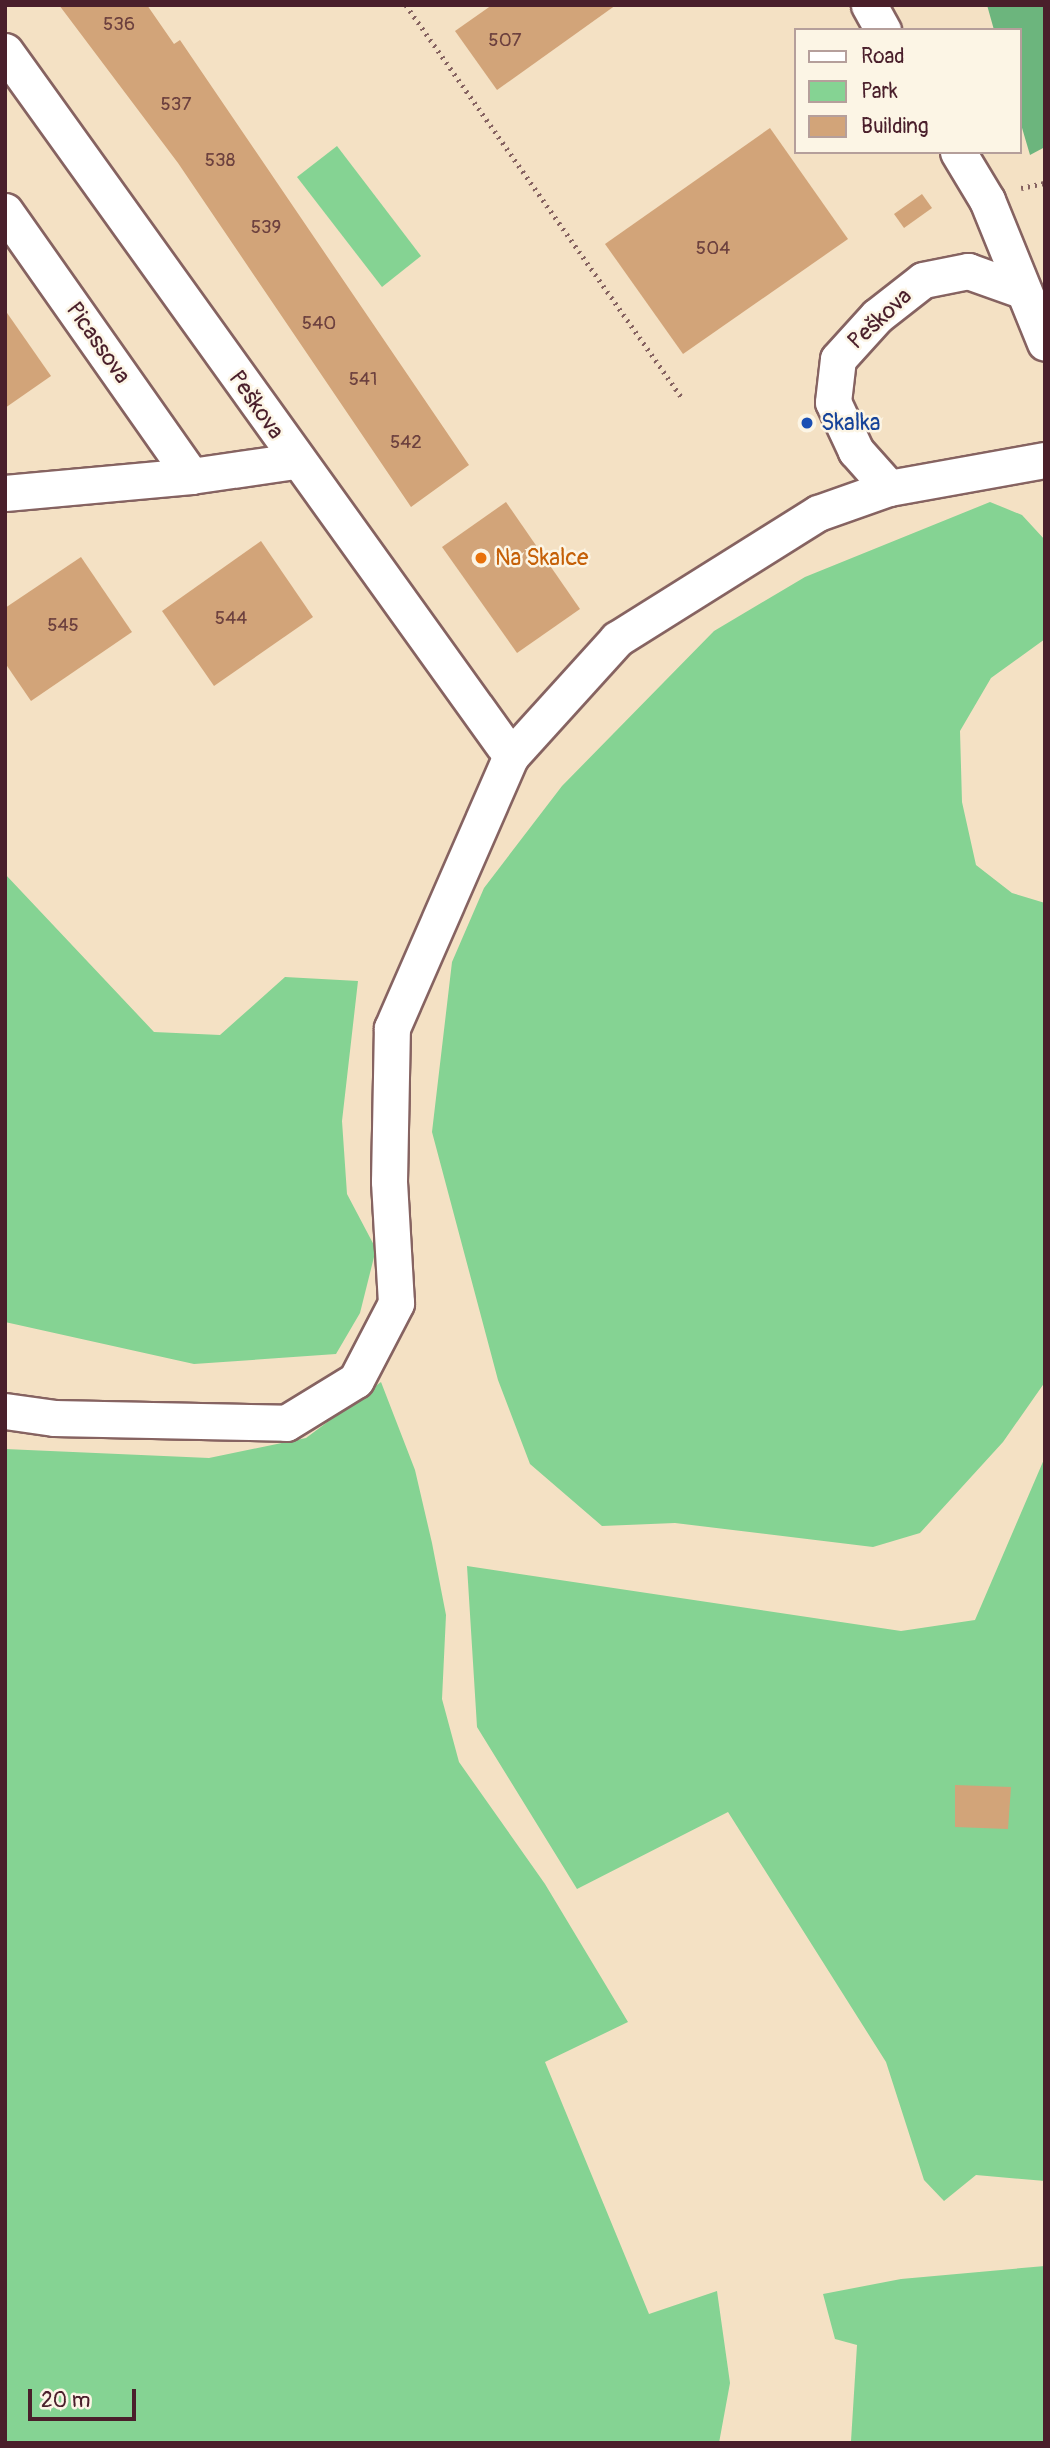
<!DOCTYPE html>
<meta charset="utf-8">
<style>
body{margin:0}
#map{position:relative;width:1050px;height:2448px;overflow:hidden;background:#f4e1c4;font-family:Pangolin,sans-serif}
div>[style]{position:absolute}
[style*='--x']{left:calc(var(--x)*1px);top:calc(var(--y)*1px);width:calc(var(--w)*1px);rotate:calc(var(--a)*1deg)}
.green>*{inset:0;background:#85d393}
.forest>*{inset:0;background:#6cb57d}
.building>*{inset:0;background:#d2a479}
.path>*{height:4.5px;margin-top:-2.25px;transform-origin:0;background:repeating-linear-gradient(90deg,#866361 0 2px,transparent 0 7px)}
.roads{filter:drop-shadow(2px 0 #866361) drop-shadow(-2px 0 #866361) drop-shadow(0 2px #866361) drop-shadow(0 -2px #866361)}
.minor>*{height:35px;margin:-17.5px;padding:0 17.5px;transform-origin:17.5px;border-radius:17.5px;background:#fff}
.dots>*{width:19px;height:19px;translate:-50% -50%;box-sizing:border-box;border:4px solid #fcf5e5;border-radius:50%}
span{translate:-50% -50%;white-space:nowrap;text-align:center;line-height:1.15;-webkit-text-stroke:5px #fcf5e5;paint-order:stroke}
.number-label{font-size:19px;color:#6c403e}
.number-label span{-webkit-text-stroke-width:0}
.street-label{font-size:23px;color:#4a1f2b}
.transit-label{font-size:23px;color:#164399}
.left{translate:0 -50%;text-align:left}
.food-label{font-size:23px;color:#c56008}
.frame{position:absolute;inset:0;border:7px solid #4a1f2b;pointer-events:none}
.legend{position:absolute;left:794px;top:28px;width:228px;height:126px;box-sizing:border-box;background:#fcf5e5;border:2px solid #b59f9b;margin:0;padding:9px 12px;list-style:none;font-size:21px;color:#4a1f2b}
.legend li{display:flex;align-items:center;gap:14px;height:35px}
.legend b{width:35px;border:2px solid #b59f9b}
.scale{position:absolute;left:28px;top:2389px;width:108px;height:32px;box-sizing:border-box;border:4px solid #4a1f2b;border-top:0;padding-left:9px;font-size:21px;line-height:24px;white-space:nowrap;color:#4a1f2b;-webkit-text-stroke:5px #fcf5e5;paint-order:stroke}
</style>
<div id="map">
<div class="green">
<i style="clip-path:polygon(337px 146px,421px 256px,382px 287px,297px 177px)"></i>
<i style="clip-path:polygon(990px 502px,1022px 515px,1045px 540px,1045px 639px,991px 678px,960px 731px,962px 802px,976px 865px,1012px 893px,1045px 903px,1045px 1382px,1003px 1442px,920px 1533px,873px 1547px,675px 1523px,602px 1526px,530px 1464px,498px 1380px,432px 1132px,452px 962px,484px 888px,562px 786px,714px 631px,805px 577px)"></i>
<i style="clip-path:polygon(5px 874px,154px 1032px,220px 1035px,285px 977px,358px 981px,342px 1121px,347px 1194px,376px 1249px,360px 1313px,336px 1354px,194px 1364px,5px 1322px)"></i>
<i style="clip-path:polygon(381px 1382px,415px 1470px,432px 1543px,446px 1615px,442px 1699px,459px 1762px,545px 1884px,628px 2022px,545px 2062px,649px 2314px,717px 2291px,730px 2383px,719px 2443px,5px 2443px,5px 1449px,209px 1458px,306px 1438px)"></i>
<i style="clip-path:polygon(1045px 1457px,1045px 2181px,976px 2175px,944px 2201px,924px 2180px,886px 2062px,728px 1812px,577px 1889px,477px 1727px,467px 1566px,901px 1631px,975px 1620px)"></i>
<i style="clip-path:polygon(1045px 2266px,1045px 2443px,851px 2441px,857px 2345px,835px 2339px,823px 2294px,901px 2279px)"></i>
</div>
<div class="forest">
<i style="clip-path:polygon(987px 5px,1045px 5px,1045px 147px,1030px 155px,1020px 121px,1020px 30px,994px 30px)"></i>
</div>
<div class="building">
<i style="clip-path:polygon(59px 5px,147px 5px,174px 44px,180px 40px,469px 465px,411px 507px,178px 163px)"></i>
<i style="clip-path:polygon(492px 5px,616px 5px,497px 90px,455px 31px)"></i>
<i style="clip-path:polygon(770px 128px,848px 239px,683px 354px,605px 244px)"></i>
<i style="clip-path:polygon(922px 194px,932px 208px,904px 228px,894px 214px)"></i>
<i style="clip-path:polygon(5px 310px,51px 376px,5px 408px)"></i>
<i style="clip-path:polygon(506px 502px,580px 609px,517px 653px,442px 547px)"></i>
<i style="clip-path:polygon(261px 541px,313px 617px,214px 686px,162px 611px)"></i>
<i style="clip-path:polygon(81px 557px,132px 632px,31px 701px,5px 663px,5px 608px)"></i>
<i style="clip-path:polygon(955px 1785px,1011px 1787px,1008px 1829px,955px 1827px)"></i>
</div>
<div class="path">
<i style="--x:406;--y:5;--w:480;--a:54.9"></i>
<i style="--x:1021;--y:188;--w:25;--a:-12"></i>
</div>
<div class="roads">
<div class="minor">
<i style="--x:869;--y:5;--w:29;--a:61"></i>
<i style="--x:5;--y:51;--w:868;--a:54.33"></i>
<i style="--x:958;--y:152;--w:56;--a:58.9"></i>
<i style="--x:987;--y:200;--w:154;--a:67.9"></i>
<i style="--x:5;--y:211;--w:324;--a:54.9"></i>
<i style="--x:191;--y:476;--w:105;--a:-8.2"></i>
<i style="--x:889;--y:488;--w:50;--a:-131.7"></i>
<i style="--x:856;--y:451;--w:54;--a:-115.1"></i>
<i style="--x:833;--y:402;--w:43;--a:-83.4"></i>
<i style="--x:838;--y:359;--w:58;--a:-47.8"></i>
<i style="--x:877;--y:316;--w:58;--a:-38"></i>
<i style="--x:923;--y:280;--w:46;--a:-11.3"></i>
<i style="--x:968;--y:271;--w:59;--a:19.7"></i>
<i style="--x:5;--y:493;--w:187;--a:-5.2"></i>
<i style="--x:5;--y:1411;--w:49;--a:8.1"></i>
<i style="--x:54;--y:1418;--w:232;--a:1.2"></i>
<i style="--x:286;--y:1423;--w:82;--a:-31.6"></i>
<i style="--x:356;--y:1380;--w:87;--a:-62.5"></i>
<i style="--x:396;--y:1303;--w:122;--a:-93.3"></i>
<i style="--x:389;--y:1181;--w:153;--a:-88.9"></i>
<i style="--x:392;--y:1028;--w:297;--a:-66.4"></i>
<i style="--x:511;--y:756;--w:158;--a:-47.8"></i>
<i style="--x:617;--y:639;--w:237;--a:-32.1"></i>
<i style="--x:818;--y:513;--w:75;--a:-19.4"></i>
<i style="--x:889;--y:488;--w:158;--a:-10.2"></i>
</div>
</div>
<div class="dots">
<i style="left:807px;top:423px;background:#1a4fb4"></i>
<i style="left:481px;top:558px;background:#e8710a"></i>
</div>
<div class="number-label">
<span style="left:119px;top:25px">536</span>
<span style="left:505px;top:41px">507</span>
<span style="left:176px;top:105px">537</span>
<span style="left:220px;top:161px">538</span>
<span style="left:266px;top:228px">539</span>
<span style="left:713px;top:249px">504</span>
<span style="left:319px;top:324px">540</span>
<span style="left:363px;top:380px">541</span>
<span style="left:406px;top:443px">542</span>
<span style="left:231px;top:619px">544</span>
<span style="left:63px;top:626px">545</span>
</div>
<div class="street-label">
<span style="left:880px;top:319px;rotate:-43deg">Peškova</span>
<span style="left:98px;top:343px;rotate:55deg">Picassova</span>
<span style="left:256px;top:405px;rotate:55deg">Peškova</span>
</div>
<div class="transit-label">
<span class="left" style="left:821px;top:423px">Skalka</span>
</div>
<div class="food-label">
<span class="left" style="left:495px;top:558px">Na Skalce</span>
</div>
<div class="frame"></div>
<ul class="legend">
<li><b style="height:9px;background:#fff"></b>Road</li>
<li><b style="height:19px;background:#85d393"></b>Park</li>
<li><b style="height:19px;background:#d2a479"></b>Building</li>
</ul>
<div class="scale">20 m</div>
</div>
